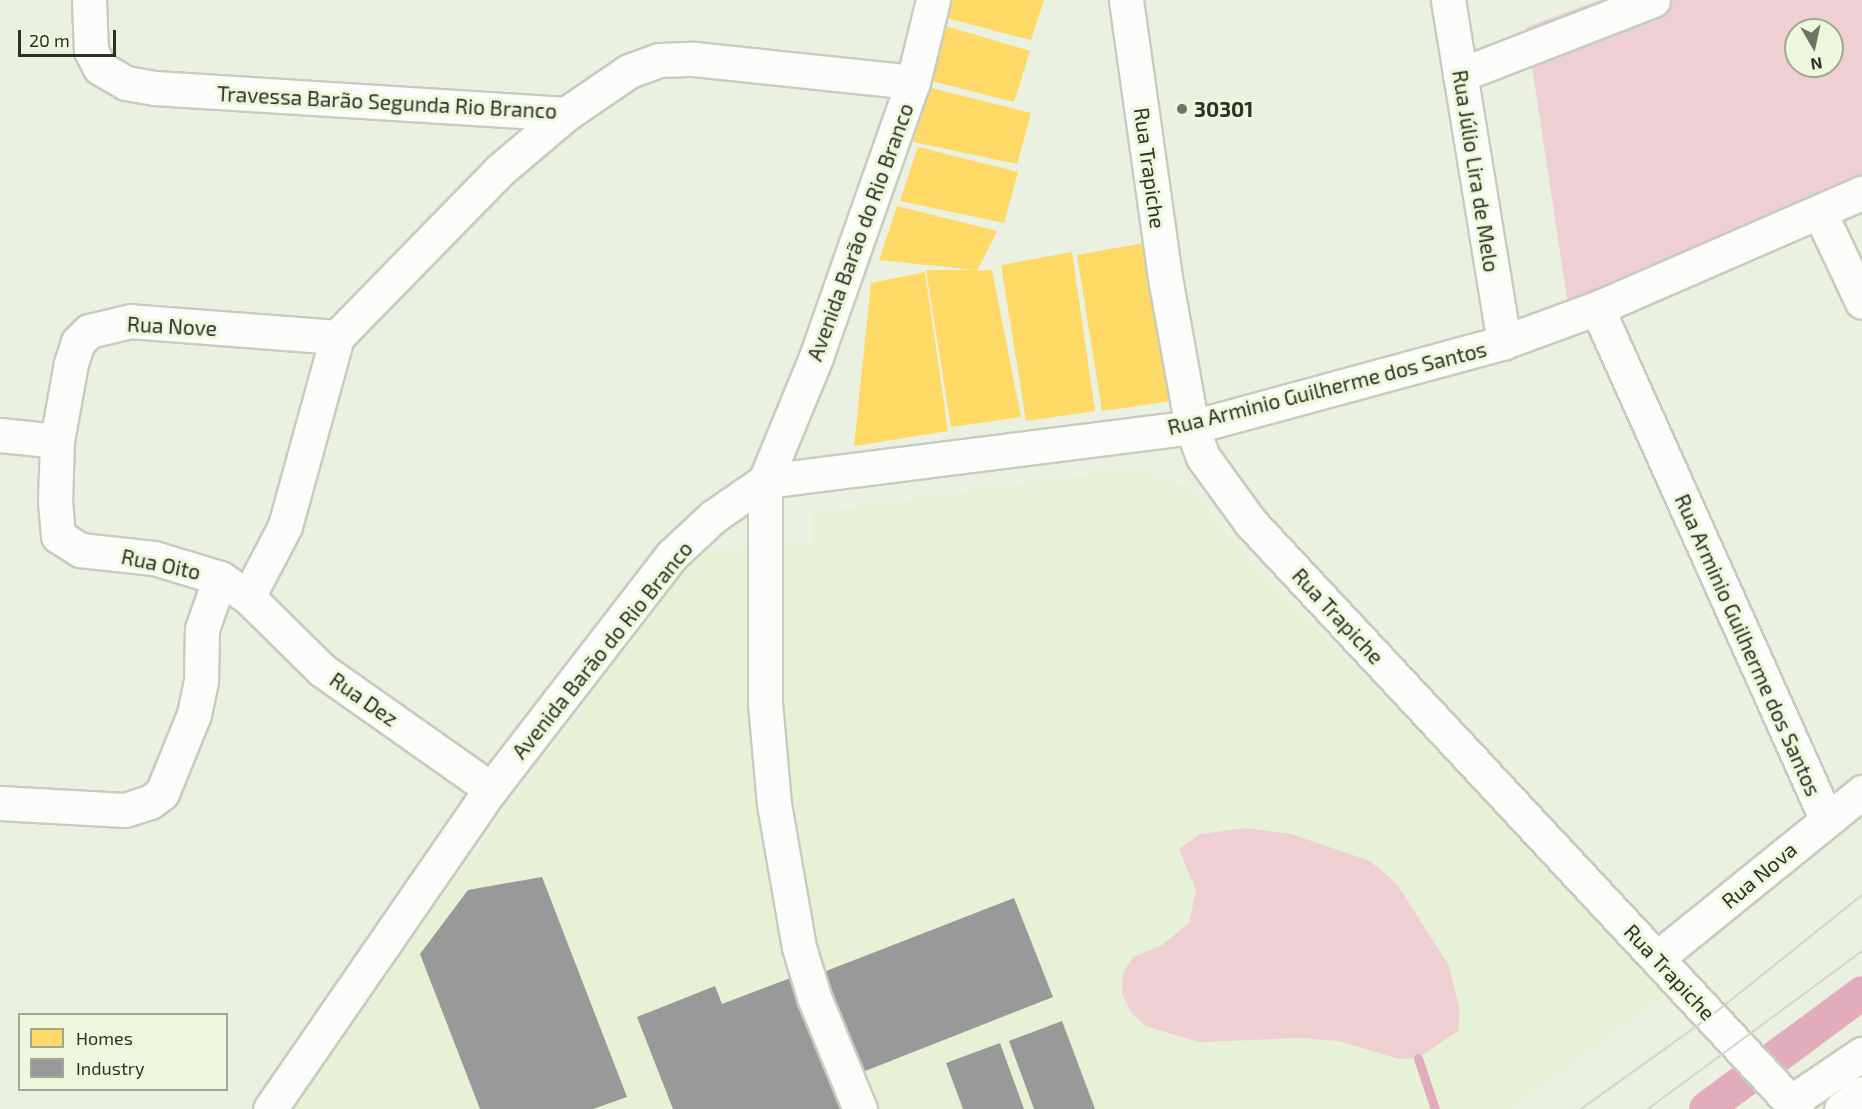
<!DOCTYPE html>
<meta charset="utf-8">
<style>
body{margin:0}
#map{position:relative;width:1862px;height:1109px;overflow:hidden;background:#ebf1e1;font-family:"Exo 2",sans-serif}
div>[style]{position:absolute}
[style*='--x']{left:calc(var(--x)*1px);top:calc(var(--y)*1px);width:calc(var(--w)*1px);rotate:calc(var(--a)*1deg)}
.built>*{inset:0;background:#e7f1d6}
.green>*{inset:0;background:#eecfd4}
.homes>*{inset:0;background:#ffd966}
.industry>*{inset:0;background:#999}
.stream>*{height:9px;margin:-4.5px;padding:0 4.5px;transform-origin:4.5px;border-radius:4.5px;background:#e3acbc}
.canal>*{height:34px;margin:-17px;padding:0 17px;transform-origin:17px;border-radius:17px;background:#e3acbc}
.roads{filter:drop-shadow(2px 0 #c8ccc0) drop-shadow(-2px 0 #c8ccc0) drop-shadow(0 2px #c8ccc0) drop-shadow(0 -2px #c8ccc0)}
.minor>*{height:33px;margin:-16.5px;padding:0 16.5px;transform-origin:16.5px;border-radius:16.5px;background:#fcfdfa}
.tram>*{height:1.5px;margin:-0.75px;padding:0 0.75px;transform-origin:0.75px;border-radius:0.75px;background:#d2d4d0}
.dots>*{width:16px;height:16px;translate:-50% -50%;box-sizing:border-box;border:3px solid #edf7db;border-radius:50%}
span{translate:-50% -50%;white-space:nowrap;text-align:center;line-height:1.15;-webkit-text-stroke:6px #edf7db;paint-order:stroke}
.street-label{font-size:21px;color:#2d3126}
.poi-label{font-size:21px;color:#2d3126;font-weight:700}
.left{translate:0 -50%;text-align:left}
.legend{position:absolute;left:18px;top:1013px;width:210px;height:78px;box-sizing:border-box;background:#edf7db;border:2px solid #a0a893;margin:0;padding:8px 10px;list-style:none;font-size:18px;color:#2d3126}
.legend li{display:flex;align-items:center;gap:12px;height:30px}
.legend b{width:30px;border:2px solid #a0a893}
.north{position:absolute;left:1784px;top:18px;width:60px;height:60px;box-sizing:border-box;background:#edf7db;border:2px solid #a0a893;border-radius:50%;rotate:171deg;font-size:16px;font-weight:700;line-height:24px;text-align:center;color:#2d3126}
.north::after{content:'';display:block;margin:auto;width:21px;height:27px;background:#707467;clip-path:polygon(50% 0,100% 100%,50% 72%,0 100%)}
.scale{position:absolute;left:18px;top:30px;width:98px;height:27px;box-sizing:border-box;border:3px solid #2d3126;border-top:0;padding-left:8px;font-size:18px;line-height:21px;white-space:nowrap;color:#2d3126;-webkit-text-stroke:4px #edf7db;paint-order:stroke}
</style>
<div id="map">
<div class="built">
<i style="clip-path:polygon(1130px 469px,1187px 486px,1253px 566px,1677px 986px,1509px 1109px,293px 1109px,295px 1097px,696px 553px,812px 543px,812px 513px)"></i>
</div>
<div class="green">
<i style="clip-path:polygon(evenodd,1600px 0,1862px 0,1862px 176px,1568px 305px,1526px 27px,1600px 0,1796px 30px,1832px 30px,1832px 66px,1796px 66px,1796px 30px)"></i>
<i style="clip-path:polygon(1247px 828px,1291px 834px,1370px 861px,1397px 884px,1449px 966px,1460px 1011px,1458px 1031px,1418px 1058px,1399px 1059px,1339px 1041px,1301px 1038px,1198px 1042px,1146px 1026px,1132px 1014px,1122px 994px,1123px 973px,1133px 957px,1162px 945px,1189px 923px,1196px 890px,1179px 849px,1200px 834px)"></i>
</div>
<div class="homes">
<i style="clip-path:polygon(952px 0,1044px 0,1031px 40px,946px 18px)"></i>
<i style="clip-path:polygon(946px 26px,1030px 51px,1014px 102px,928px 80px)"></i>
<i style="clip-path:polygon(931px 88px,1031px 113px,1017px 164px,913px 142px)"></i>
<i style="clip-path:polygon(918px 147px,1018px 172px,1004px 223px,900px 201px)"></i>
<i style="clip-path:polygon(897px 206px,997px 231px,977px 271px,992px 270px,1021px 417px,951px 427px,926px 270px,975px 270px,879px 260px)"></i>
<i style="clip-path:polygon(1149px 242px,1172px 401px,1102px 411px,1077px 255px)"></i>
<i style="clip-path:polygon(1072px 252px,1095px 411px,1026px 421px,1001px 265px)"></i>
<i style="clip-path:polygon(925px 272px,948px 431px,854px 446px,871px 283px)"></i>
</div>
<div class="industry">
<i style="clip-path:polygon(542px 877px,627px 1097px,593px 1109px,480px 1109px,420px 954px,468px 890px)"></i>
<i style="clip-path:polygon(1014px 898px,1053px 997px,860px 1073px,821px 973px)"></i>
<i style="clip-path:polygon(793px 977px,845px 1109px,673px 1109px,637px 1017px,715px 986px,722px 1004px)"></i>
<i style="clip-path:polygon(1062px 1021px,1095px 1109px,1034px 1109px,1009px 1041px)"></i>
<i style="clip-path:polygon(1000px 1043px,1024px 1109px,963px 1109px,946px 1063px)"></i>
</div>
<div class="stream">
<i style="--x:1418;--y:1058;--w:54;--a:71.6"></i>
</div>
<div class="canal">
<i style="--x:1706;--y:1109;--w:194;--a:-36.6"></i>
</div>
<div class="roads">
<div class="minor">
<i style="--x:89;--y:0;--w:51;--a:87.8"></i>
<i style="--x:91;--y:51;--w:19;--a:62"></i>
<i style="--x:100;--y:68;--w:30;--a:30"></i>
<i style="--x:126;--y:83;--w:29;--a:10"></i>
<i style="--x:155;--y:88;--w:412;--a:3.6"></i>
<i style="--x:566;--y:114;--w:76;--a:-34.3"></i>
<i style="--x:629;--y:71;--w:32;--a:-20"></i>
<i style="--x:659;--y:60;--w:35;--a:-2"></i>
<i style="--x:694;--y:59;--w:220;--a:6"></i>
<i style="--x:1126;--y:0;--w:286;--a:82"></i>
<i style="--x:1166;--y:283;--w:146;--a:79.8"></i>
<i style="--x:1192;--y:427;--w:32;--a:70"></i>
<i style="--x:1203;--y:457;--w:82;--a:54"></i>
<i style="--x:1251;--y:523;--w:801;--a:47.02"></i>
<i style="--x:1448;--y:0;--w:347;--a:80.7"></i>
<i style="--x:1460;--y:75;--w:207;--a:-21.2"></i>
<i style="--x:1820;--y:213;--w:98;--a:64.7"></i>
<i style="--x:1597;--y:308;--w:559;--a:65.82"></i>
<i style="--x:337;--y:337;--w:207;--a:-175.6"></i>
<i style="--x:131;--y:321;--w:43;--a:166.6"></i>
<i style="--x:89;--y:331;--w:16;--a:135"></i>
<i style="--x:78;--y:342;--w:22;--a:108"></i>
<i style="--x:71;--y:363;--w:79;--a:100.2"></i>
<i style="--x:57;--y:441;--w:60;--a:91.9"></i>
<i style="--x:55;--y:501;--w:35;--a:85"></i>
<i style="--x:58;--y:536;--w:26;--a:32"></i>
<i style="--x:80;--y:550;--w:74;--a:6.2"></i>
<i style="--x:154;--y:558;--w:69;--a:16.9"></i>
<i style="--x:220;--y:578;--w:34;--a:34"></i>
<i style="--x:248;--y:597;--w:104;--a:44.6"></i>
<i style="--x:322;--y:670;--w:207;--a:35.2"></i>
<i style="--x:0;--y:435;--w:57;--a:6"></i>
<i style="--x:765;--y:481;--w:430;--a:-7.2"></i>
<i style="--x:1192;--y:427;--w:323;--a:-15.2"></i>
<i style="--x:1504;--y:342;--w:99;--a:-20.1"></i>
<i style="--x:1597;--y:308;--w:289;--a:-23.5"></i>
<i style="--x:765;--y:481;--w:222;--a:90"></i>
<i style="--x:765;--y:703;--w:101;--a:84.9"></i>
<i style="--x:774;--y:804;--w:145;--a:80.1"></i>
<i style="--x:799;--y:947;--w:52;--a:73.3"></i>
<i style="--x:814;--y:997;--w:121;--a:67.7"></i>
<i style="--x:248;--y:597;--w:80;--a:-62.5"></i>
<i style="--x:285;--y:526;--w:196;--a:-74.6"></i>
<i style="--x:337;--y:337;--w:233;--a:-45.7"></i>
<i style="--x:500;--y:170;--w:87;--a:-40.3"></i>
<i style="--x:0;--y:803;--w:125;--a:3.2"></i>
<i style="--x:125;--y:810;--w:26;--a:-18"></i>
<i style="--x:150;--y:802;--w:15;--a:-37"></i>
<i style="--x:162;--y:793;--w:85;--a:-67.9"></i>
<i style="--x:194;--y:714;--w:35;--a:-78"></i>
<i style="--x:201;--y:680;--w:51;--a:-88.9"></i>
<i style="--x:202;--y:629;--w:54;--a:-70.6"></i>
<i style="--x:1657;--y:958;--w:264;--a:-39"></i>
<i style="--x:1791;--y:1102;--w:86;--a:-34.1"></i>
<i style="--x:270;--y:1109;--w:389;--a:-55.4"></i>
<i style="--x:491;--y:789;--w:296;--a:-52.3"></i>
<i style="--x:672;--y:555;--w:57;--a:-42.9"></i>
<i style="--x:714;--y:516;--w:62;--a:-34.5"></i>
<i style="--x:765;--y:481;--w:134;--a:-67.6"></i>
<i style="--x:816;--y:357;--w:292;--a:-70.6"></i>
<i style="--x:913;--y:82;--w:84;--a:-76.3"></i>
<i style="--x:1841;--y:1109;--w:26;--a:-37"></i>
</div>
</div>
<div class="tram">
<i style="--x:1581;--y:1109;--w:160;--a:-35.6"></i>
<i style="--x:1711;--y:1016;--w:193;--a:-38.7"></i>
<i style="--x:1648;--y:1109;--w:266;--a:-36.4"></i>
</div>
<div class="dots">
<i style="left:1182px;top:109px;background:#707467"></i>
</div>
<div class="street-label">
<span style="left:387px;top:102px;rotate:3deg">Travessa Barão Segunda Rio Branco</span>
<span style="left:1150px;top:168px;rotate:82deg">Rua Trapiche</span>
<span style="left:1476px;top:171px;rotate:81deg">Rua Júlio Lira de Melo</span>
<span style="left:860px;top:232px;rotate:-70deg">Avenida Barão do Rio Branco</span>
<span style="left:172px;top:326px;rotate:3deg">Rua Nove</span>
<span style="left:1327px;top:388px;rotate:-14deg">Rua Arminio Guilherme dos Santos</span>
<span style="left:161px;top:564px;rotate:12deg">Rua Oito</span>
<span style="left:1338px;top:616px;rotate:47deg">Rua Trapiche</span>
<span style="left:1748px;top:645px;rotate:66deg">Rua Arminio Guilherme dos Santos</span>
<span style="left:602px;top:650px;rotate:-51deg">Avenida Barão do Rio Branco</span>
<span style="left:364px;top:699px;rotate:35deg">Rua Dez</span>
<span style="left:1759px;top:875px;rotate:-40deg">Rua Nova</span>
<span style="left:1670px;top:972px;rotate:47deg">Rua Trapiche</span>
</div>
<div class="poi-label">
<span class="left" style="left:1194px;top:109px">30301</span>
</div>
<ul class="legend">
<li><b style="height:16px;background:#ffd966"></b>Homes</li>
<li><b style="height:16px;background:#999"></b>Industry</li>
</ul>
<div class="north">N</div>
<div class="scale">20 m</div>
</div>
